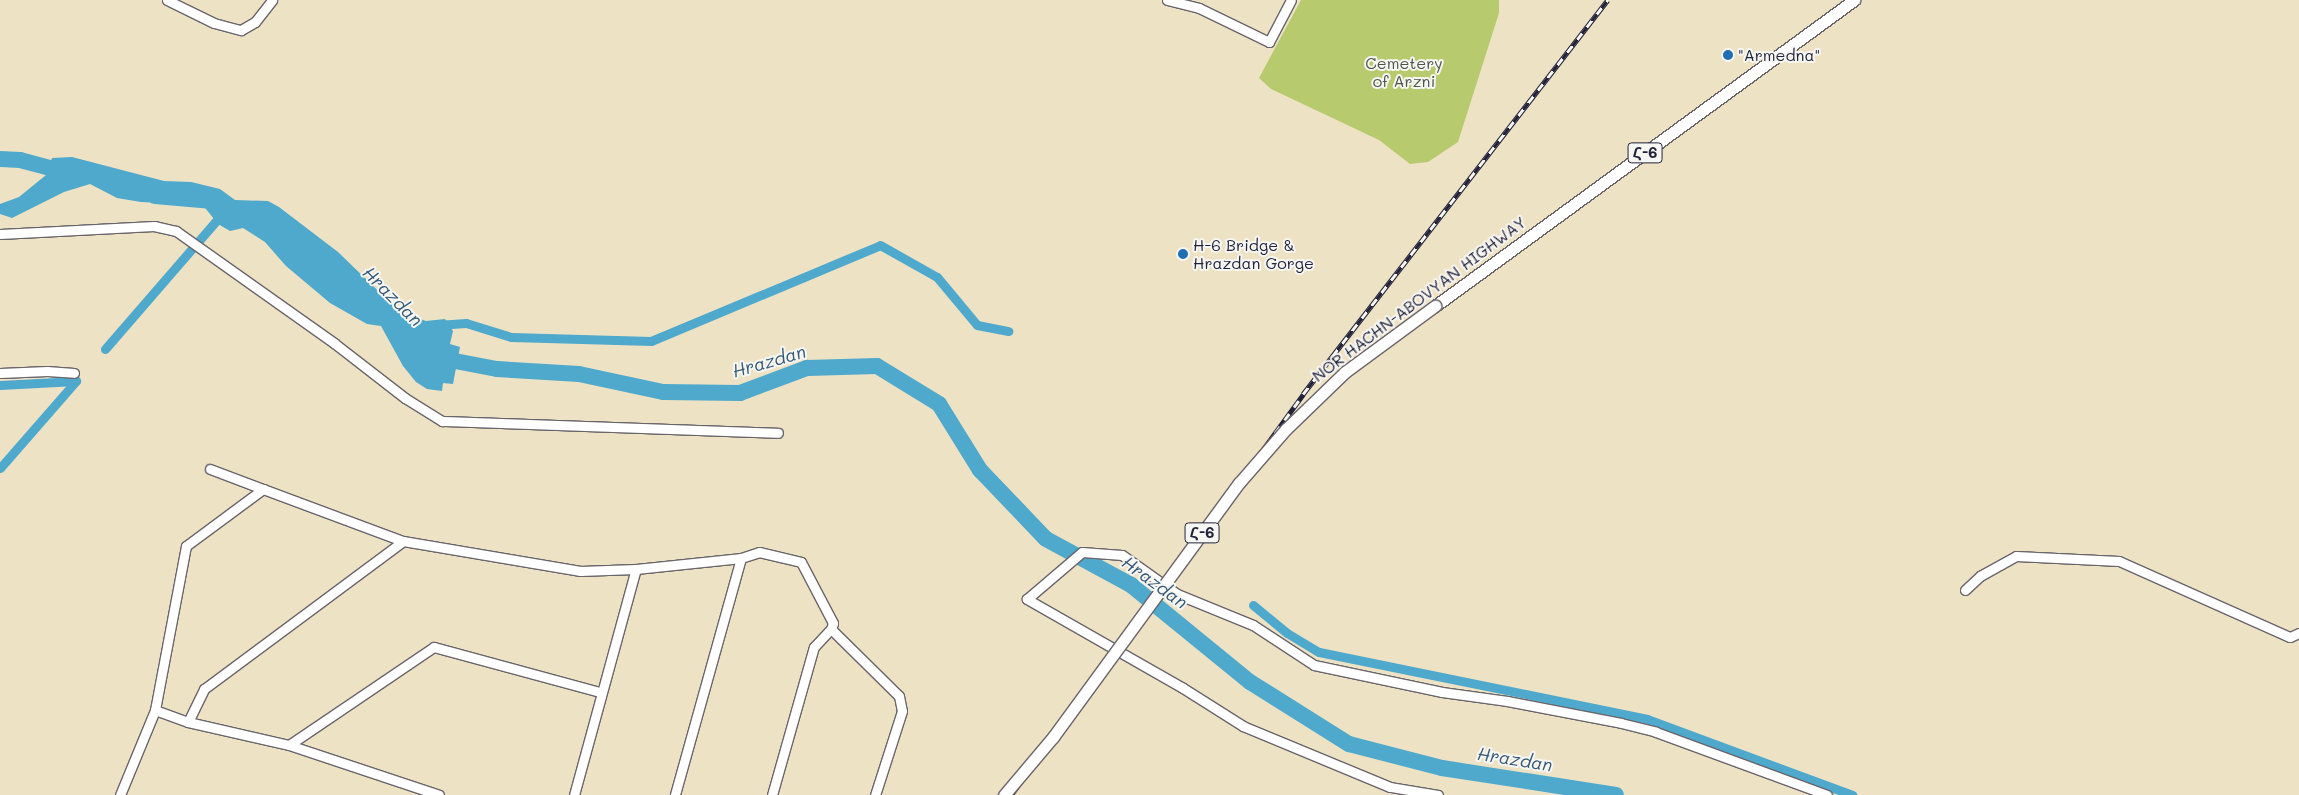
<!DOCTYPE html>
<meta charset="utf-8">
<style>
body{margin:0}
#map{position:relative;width:2299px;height:795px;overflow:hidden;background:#eee2c5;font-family:Mali,"Noto Sans Armenian",sans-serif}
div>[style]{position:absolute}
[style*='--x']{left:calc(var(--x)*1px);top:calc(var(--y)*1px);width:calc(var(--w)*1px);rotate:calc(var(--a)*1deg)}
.green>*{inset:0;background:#b7ca6d}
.water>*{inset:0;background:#4ea9cc}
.canal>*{height:9px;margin:-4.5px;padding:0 4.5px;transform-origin:4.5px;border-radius:4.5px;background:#4ea9cc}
.river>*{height:16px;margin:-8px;padding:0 8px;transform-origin:8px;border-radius:8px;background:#4ea9cc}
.roads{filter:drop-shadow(1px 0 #69656b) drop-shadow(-1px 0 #69656b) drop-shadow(0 1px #69656b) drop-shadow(0 -1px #69656b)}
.minor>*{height:9px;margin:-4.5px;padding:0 4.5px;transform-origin:4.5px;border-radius:4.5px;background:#fff}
.major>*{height:11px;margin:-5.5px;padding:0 5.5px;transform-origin:5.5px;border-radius:5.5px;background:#fff}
.rail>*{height:4.5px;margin-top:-2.25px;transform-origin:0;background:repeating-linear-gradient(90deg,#f6f6f2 0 8px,#22223b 0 16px);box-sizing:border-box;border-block:1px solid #22223b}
.bridges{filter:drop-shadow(1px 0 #69656b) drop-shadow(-1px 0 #69656b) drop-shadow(0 1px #69656b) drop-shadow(0 -1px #69656b)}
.major-bridge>*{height:11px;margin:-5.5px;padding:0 5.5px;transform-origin:5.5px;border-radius:5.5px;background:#fff}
.dots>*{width:14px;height:14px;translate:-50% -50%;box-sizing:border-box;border:2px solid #f6f6f2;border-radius:50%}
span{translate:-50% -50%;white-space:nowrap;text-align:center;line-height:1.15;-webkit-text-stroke:4px #f6f6f2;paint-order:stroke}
.shield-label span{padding:1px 4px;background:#f6f6f2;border:1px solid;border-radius:4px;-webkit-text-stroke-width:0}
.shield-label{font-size:15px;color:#22223b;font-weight:700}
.poi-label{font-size:16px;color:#22223b}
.left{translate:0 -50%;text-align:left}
.park-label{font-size:16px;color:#4f544a}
.street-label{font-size:16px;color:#22223b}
.water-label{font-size:18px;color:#345875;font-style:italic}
</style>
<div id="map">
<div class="green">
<i style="clip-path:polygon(1301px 0,1499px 0,1499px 13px,1458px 142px,1428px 162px,1410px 164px,1379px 140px,1271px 89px,1259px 78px)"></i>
</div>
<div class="water">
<i style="clip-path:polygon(72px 157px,164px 181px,191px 182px,220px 189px,235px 200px,268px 201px,279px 207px,338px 252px,400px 312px,426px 321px,445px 319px,453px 331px,450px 344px,460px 347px,453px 384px,443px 383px,442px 391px,427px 389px,416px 382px,403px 366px,381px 326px,367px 324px,330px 303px,286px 266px,265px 242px,243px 228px,230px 231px,218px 224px,202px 204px,183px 197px,161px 203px,141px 202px,117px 198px,90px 184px,64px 192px,12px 218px,0 214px,0 204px,19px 197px,46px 175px,52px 158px)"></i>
</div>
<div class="canal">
<i style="--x:437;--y:325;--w:29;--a:-4"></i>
<i style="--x:466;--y:323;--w:47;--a:17.3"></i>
<i style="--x:511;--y:337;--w:140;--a:1.6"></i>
<i style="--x:651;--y:341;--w:248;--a:-22.7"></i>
<i style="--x:880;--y:245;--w:65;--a:29.3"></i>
<i style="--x:937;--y:277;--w:62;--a:50.2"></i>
<i style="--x:977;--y:325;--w:32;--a:11"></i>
<i style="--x:105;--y:349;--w:180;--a:-49.1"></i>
<i style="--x:0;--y:385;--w:76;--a:-3"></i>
<i style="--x:0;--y:468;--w:116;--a:-48.9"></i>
<i style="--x:1253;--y:605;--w:44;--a:39.5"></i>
<i style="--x:1287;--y:633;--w:37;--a:31"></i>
<i style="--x:1319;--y:652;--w:335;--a:11.5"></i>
<i style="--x:1647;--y:719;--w:219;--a:20.3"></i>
</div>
<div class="river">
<i style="--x:0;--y:159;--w:20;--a:3"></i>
<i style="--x:20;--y:160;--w:51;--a:14.9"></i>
<i style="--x:155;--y:196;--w:58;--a:4.9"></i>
<i style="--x:434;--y:357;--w:64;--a:10.8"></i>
<i style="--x:497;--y:369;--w:82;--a:3.5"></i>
<i style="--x:579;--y:374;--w:86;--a:12.1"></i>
<i style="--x:663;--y:392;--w:77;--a:0.7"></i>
<i style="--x:740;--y:393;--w:72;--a:-20.5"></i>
<i style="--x:807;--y:368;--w:70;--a:-1.6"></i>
<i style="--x:877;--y:366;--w:73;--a:31.5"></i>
<i style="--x:939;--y:404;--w:78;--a:58.2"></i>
<i style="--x:980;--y:470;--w:95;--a:46.3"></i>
<i style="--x:1046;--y:539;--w:97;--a:28.4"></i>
<i style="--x:1131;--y:585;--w:154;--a:39.2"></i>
<i style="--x:1250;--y:682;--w:117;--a:32.1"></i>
<i style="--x:1349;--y:744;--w:96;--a:14.5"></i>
<i style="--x:1442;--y:768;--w:176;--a:8.8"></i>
</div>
<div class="roads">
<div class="minor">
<i style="--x:167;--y:0;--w:52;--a:26.1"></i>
<i style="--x:214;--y:23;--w:28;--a:15"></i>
<i style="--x:241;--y:30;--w:16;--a:-30"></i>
<i style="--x:255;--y:22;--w:28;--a:-52"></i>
<i style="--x:1167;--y:0;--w:33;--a:14"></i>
<i style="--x:1199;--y:8;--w:78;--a:25.9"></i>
<i style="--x:1269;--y:42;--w:47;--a:-62.4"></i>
<i style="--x:0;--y:234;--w:154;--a:-3"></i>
<i style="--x:154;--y:226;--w:23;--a:13"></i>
<i style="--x:176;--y:231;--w:194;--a:35.3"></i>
<i style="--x:334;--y:343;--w:90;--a:37.8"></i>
<i style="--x:405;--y:398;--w:44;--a:31.9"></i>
<i style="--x:442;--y:421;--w:336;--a:2"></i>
<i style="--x:0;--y:373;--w:47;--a:-2.4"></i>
<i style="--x:47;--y:371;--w:27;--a:4"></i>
<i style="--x:210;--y:469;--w:57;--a:20.7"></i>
<i style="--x:741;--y:558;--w:19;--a:-18"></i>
<i style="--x:759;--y:552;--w:43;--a:13.4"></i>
<i style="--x:801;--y:562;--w:69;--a:62.3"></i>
<i style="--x:833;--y:623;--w:6;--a:108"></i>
<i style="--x:831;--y:629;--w:95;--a:44.6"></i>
<i style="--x:899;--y:696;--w:15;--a:79"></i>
<i style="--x:902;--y:711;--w:88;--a:107.8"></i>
<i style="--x:1965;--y:590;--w:21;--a:-43"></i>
<i style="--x:1980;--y:576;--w:41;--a:-29.1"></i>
<i style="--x:2016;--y:556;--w:103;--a:2.8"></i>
<i style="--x:2119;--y:561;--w:187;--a:24"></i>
<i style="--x:2290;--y:637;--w:10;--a:-24"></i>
<i style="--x:155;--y:710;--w:167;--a:-79.3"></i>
<i style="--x:186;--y:546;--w:96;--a:-36.5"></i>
<i style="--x:263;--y:489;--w:149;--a:20.4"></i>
<i style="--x:188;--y:722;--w:37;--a:-64"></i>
<i style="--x:204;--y:689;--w:248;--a:-36.6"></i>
<i style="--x:403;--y:541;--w:180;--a:9.6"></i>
<i style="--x:580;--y:571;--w:56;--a:-2"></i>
<i style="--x:636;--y:569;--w:106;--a:-6"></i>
<i style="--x:741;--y:558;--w:246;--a:105.6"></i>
<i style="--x:289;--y:745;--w:175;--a:-34.1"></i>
<i style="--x:434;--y:647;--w:172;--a:15.2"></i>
<i style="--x:120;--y:795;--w:92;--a:-67.6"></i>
<i style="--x:155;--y:710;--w:35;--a:20"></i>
<i style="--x:188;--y:722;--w:104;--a:12.8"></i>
<i style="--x:289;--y:745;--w:158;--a:18.4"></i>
<i style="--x:574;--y:795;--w:234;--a:-74.7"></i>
<i style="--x:772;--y:795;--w:154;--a:-74.2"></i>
<i style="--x:814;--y:647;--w:25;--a:-47"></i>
<i style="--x:1438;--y:795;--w:49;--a:-170.5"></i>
<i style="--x:1390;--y:787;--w:159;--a:-157.5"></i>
<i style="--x:1243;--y:726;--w:71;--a:-147.7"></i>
<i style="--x:1183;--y:688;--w:180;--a:-150.3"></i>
<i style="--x:1027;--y:599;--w:72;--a:-40.5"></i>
<i style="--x:1082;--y:552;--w:40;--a:4.3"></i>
<i style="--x:1122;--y:555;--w:67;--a:35.3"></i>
<i style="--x:1177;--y:594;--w:82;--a:22.2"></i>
<i style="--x:1253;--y:625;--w:73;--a:33.3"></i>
<i style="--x:1314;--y:665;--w:131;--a:11.9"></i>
<i style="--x:1442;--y:692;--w:66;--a:7.9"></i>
<i style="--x:1507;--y:701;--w:116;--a:10.9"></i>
<i style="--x:1621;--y:723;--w:36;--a:14"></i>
<i style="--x:1656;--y:732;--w:182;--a:20.2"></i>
</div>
<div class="major">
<i style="--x:1435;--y:306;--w:519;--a:-36.14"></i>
</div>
</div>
<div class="rail">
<i style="--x:1011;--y:795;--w:496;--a:-53.9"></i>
<i style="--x:1303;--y:394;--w:498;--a:-52.3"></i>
</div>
<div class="bridges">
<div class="major-bridge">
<i style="--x:1004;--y:795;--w:76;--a:-49.8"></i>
<i style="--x:1053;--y:737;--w:315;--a:-53.8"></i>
<i style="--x:1239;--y:483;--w:72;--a:-49"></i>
<i style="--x:1286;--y:429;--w:82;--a:-44"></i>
<i style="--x:1345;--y:372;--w:112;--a:-36.3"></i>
</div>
</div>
<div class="dots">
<i style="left:1728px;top:55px;background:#1f6fb2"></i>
<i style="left:1183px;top:254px;background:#1f6fb2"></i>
</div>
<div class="shield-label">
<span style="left:1645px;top:153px">Հ-6</span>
<span style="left:1202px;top:533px">Հ-6</span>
</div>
<div class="poi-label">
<span class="left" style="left:1738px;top:55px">"Armedna"</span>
<span class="left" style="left:1193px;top:254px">H-6 Bridge &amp;<br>Hrazdan Gorge</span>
</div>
<div class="park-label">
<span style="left:1404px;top:72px">Cemetery<br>of Arzni</span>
</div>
<div class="street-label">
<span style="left:1419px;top:299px;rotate:-37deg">NOR HACHN-ABOVYAN HIGHWAY</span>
</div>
<div class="water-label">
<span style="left:393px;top:296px;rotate:45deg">Hrazdan</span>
<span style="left:769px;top:361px;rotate:-16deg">Hrazdan</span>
<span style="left:1155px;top:582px;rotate:36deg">Hrazdan</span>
<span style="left:1515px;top:759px;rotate:9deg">Hrazdan</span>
</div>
</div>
